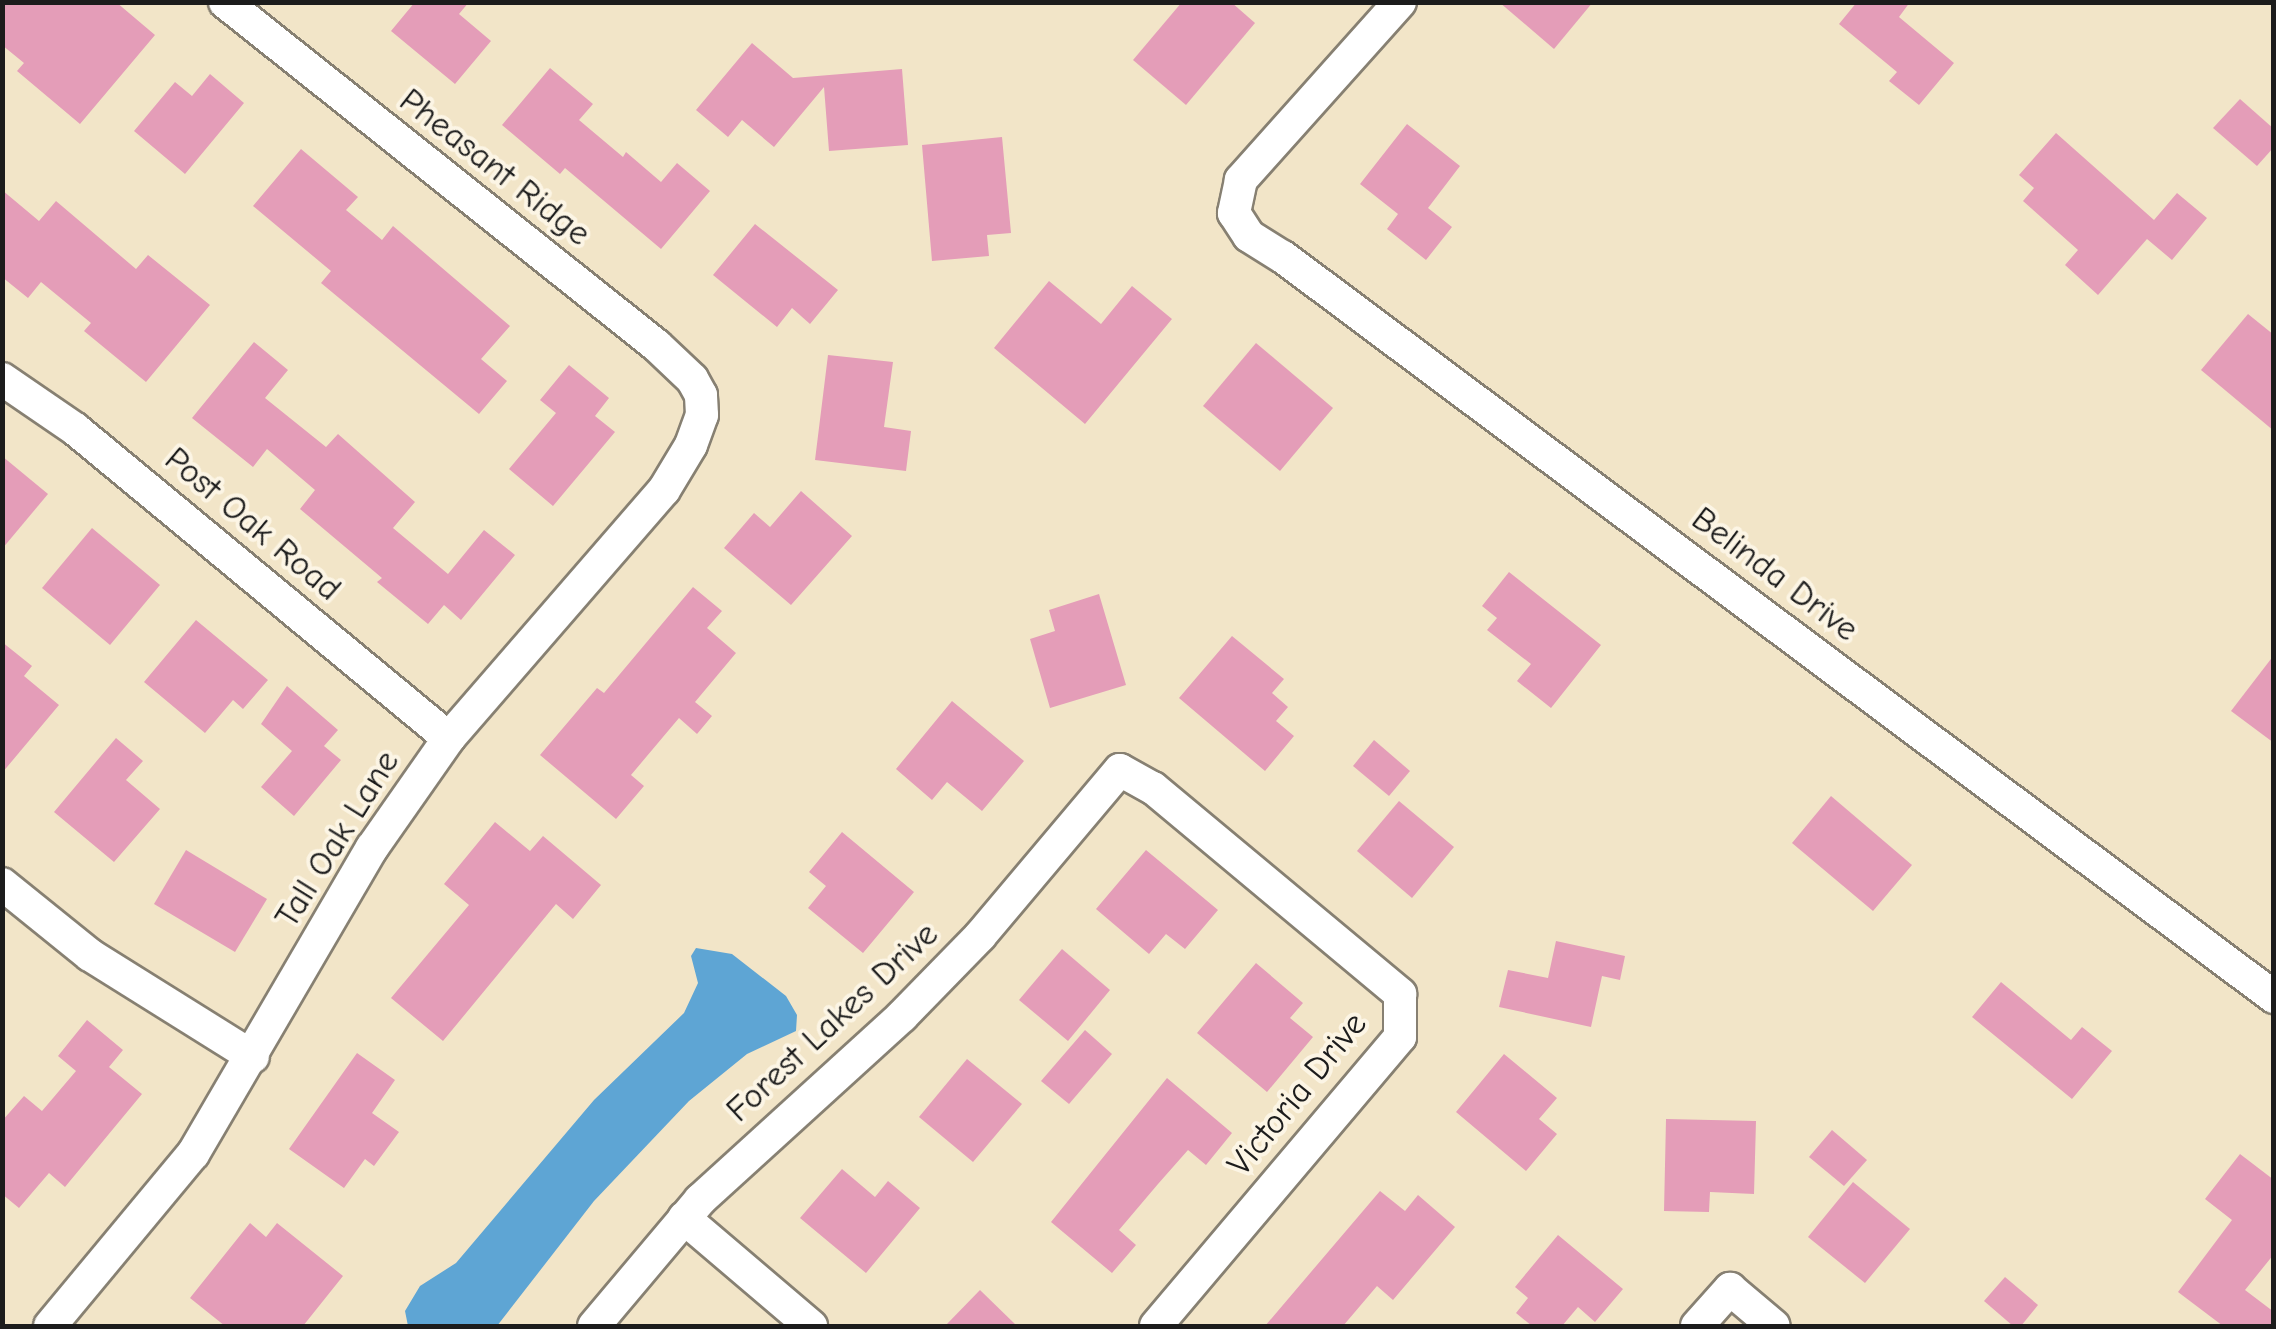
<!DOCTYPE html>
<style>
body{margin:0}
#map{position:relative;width:2276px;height:1329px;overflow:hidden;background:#f2e5c8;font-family:"Comic Neue",sans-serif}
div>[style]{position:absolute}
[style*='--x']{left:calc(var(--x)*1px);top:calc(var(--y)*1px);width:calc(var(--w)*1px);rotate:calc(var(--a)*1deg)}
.water>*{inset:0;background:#5ea5d4}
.building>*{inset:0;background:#e49db8}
.roads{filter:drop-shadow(2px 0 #878072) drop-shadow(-2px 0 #878072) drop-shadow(0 2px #878072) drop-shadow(0 -2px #878072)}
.minor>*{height:32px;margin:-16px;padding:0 16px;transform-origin:16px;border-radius:16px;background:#fff}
span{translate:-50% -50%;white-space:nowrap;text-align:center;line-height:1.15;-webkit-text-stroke:8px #fcf5e5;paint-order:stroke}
.street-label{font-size:35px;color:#1c1c1c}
.frame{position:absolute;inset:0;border:5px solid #1c1c1c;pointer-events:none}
</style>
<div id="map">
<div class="water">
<i style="clip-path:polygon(696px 948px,732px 954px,786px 996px,797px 1015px,796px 1031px,747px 1054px,689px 1101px,594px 1201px,497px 1326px,408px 1326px,405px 1311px,420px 1286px,456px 1263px,594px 1100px,684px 1013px,698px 983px,691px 956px)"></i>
</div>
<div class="building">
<i style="clip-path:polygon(2px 2px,116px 2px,155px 35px,80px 124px,17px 71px,24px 63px,2px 45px)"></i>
<i style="clip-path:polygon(415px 2px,469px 2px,459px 14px,491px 41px,455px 84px,391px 31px)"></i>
<i style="clip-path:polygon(1182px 2px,1231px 2px,1255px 23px,1186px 105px,1133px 60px)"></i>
<i style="clip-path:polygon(1499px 2px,1593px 2px,1554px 49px)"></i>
<i style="clip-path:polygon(1857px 2px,1910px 2px,1899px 17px,1954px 63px,1919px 105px,1889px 81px,1897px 72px,1839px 24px)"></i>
<i style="clip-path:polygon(752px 43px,793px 78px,902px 69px,908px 145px,829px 151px,824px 87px,774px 147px,742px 120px,728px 137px,696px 110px)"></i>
<i style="clip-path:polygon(550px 68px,593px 104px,579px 120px,623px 157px,626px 152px,661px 182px,677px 163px,710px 191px,661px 249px,565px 168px,560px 174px,502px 125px)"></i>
<i style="clip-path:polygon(210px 74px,244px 103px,185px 174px,134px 131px,175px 82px,192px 96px)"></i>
<i style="clip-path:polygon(2240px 99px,2274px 129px,2274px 147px,2257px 166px,2213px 128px)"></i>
<i style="clip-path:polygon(1407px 124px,1460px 166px,1428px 208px,1452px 227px,1426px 260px,1387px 229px,1398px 214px,1360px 184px)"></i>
<i style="clip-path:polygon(2056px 133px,2154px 220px,2177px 193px,2207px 218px,2172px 260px,2147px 239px,2098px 295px,2065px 265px,2078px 250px,2023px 201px,2034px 188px,2019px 175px)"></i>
<i style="clip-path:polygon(1002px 137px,1011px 233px,987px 235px,989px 256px,932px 261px,922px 145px)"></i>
<i style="clip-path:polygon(301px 149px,358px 197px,346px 210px,382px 240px,393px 226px,510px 326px,481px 359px,507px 381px,479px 414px,321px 283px,331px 271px,253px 206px)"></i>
<i style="clip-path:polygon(2px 190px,39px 221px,56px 201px,136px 269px,148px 255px,210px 305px,146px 382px,84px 331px,91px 323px,41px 282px,28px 298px,2px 277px)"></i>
<i style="clip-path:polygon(755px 224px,838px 290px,810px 324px,792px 308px,777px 327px,713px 275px)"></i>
<i style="clip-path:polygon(1049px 281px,1101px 324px,1132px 286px,1172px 319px,1085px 424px,994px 348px)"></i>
<i style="clip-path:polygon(2248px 314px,2274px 335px,2274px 431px,2201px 370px)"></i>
<i style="clip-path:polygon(254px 342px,288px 370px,265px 398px,326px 447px,338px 434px,415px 502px,393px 528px,448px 574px,484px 530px,515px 555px,461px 620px,444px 605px,428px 624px,377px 582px,382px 578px,300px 509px,315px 490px,267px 449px,253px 467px,192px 418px)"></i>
<i style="clip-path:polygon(1256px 343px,1333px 408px,1280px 471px,1203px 406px)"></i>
<i style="clip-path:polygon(828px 355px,893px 362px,884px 427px,911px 431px,906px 471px,815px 460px)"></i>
<i style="clip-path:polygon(569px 365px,609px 398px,595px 416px,615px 432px,553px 506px,509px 469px,556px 413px,540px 400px)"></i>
<i style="clip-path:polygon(2px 456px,48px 494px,2px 549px)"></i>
<i style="clip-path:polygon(801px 491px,852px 536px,791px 605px,724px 548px,754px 513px,770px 527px)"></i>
<i style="clip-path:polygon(92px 528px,160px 585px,110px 645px,42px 588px)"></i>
<i style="clip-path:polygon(1509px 572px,1601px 645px,1551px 708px,1517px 681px,1531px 664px,1487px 630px,1497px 618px,1482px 606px)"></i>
<i style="clip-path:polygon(693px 587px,722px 611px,707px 628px,736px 653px,695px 702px,712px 716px,697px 734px,679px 718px,631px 775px,644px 786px,616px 819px,540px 755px,597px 688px,604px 693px)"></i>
<i style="clip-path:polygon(1099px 594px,1126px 685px,1050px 708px,1030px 639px,1055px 631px,1049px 610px)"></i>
<i style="clip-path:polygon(196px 620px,268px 680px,243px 709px,233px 700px,205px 733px,144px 682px)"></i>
<i style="clip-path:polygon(1232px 636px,1284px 679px,1272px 693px,1288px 707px,1276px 721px,1294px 736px,1265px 771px,1179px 698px)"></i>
<i style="clip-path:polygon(2px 642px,32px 666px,24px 676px,59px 705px,2px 773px)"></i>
<i style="clip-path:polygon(2274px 655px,2274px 743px,2231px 711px)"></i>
<i style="clip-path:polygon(287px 686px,338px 730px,324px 746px,341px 760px,294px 816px,261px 787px,292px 751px,261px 724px)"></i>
<i style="clip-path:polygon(952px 701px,1024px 761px,982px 811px,947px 782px,932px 800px,896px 769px)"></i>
<i style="clip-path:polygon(116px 738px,143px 761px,126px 780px,160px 809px,114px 862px,54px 812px)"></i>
<i style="clip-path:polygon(1374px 740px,1410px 771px,1389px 796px,1353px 766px)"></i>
<i style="clip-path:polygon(1831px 796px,1912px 865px,1873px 911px,1792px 843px)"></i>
<i style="clip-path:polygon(1399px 801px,1454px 847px,1412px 898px,1357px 851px)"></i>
<i style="clip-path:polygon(495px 822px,530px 851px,543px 836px,601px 885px,573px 919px,556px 904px,443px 1041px,391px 998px,469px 905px,444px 884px)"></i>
<i style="clip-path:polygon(842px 832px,914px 892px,863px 953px,808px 908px,826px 886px,809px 872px)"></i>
<i style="clip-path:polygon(186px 850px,267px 899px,235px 952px,154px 904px)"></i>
<i style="clip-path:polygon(1146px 850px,1218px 910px,1185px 949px,1166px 934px,1149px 954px,1096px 909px)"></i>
<i style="clip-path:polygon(1556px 941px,1625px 956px,1620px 980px,1602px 976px,1591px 1027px,1499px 1007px,1508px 970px,1548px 978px)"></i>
<i style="clip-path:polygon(1062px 949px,1110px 990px,1068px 1041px,1019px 1000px)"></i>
<i style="clip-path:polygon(1256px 963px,1303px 1003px,1290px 1018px,1313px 1037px,1267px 1092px,1197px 1033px)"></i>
<i style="clip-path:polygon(2001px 982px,2071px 1040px,2082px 1027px,2112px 1051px,2072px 1099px,1972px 1017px)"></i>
<i style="clip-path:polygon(87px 1020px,123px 1050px,109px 1067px,142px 1094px,65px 1187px,49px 1173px,19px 1208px,2px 1194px,2px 1121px,24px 1096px,42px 1111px,76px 1071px,58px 1056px)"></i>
<i style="clip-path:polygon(1085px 1030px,1112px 1054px,1069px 1104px,1041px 1081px)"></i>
<i style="clip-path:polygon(357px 1053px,395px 1080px,372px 1113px,399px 1132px,374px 1166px,365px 1159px,344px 1188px,289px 1149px)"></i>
<i style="clip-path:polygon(1504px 1054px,1557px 1098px,1539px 1119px,1557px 1134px,1526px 1171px,1456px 1112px)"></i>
<i style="clip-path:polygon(967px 1059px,1022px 1104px,973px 1162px,919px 1117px)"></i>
<i style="clip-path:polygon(1167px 1078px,1232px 1133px,1206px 1165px,1188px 1150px,1158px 1184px,1119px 1230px,1136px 1245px,1112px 1273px,1051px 1222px)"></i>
<i style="clip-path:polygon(1666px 1119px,1756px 1121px,1754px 1194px,1710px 1192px,1709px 1212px,1664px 1211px)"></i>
<i style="clip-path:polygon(1832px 1130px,1867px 1160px,1844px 1186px,1809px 1157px)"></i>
<i style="clip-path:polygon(2240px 1154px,2274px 1180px,2274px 1254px,2245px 1290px,2274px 1312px,2274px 1326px,2223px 1326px,2178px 1292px,2232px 1220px,2205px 1199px)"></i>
<i style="clip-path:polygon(842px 1169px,875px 1197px,888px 1181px,920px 1208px,866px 1273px,800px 1218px)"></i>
<i style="clip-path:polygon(1853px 1182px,1910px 1229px,1865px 1283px,1808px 1237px)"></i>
<i style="clip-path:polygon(1380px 1191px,1405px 1211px,1418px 1195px,1455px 1227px,1393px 1300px,1377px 1286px,1343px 1326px,1265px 1326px)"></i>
<i style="clip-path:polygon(250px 1223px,266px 1237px,277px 1223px,343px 1276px,303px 1326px,225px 1326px,190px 1298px)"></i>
<i style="clip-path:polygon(1558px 1235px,1623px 1289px,1595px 1322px,1578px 1307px,1562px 1326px,1532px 1326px,1516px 1313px,1528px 1298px,1515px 1287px)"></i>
<i style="clip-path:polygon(2005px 1277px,2038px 1305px,2021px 1326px,2013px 1326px,1984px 1301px)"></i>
<i style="clip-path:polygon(980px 1290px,1017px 1326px,945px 1326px)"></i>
</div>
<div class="roads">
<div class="minor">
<i style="--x:1400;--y:2;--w:239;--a:131.8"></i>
<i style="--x:1241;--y:180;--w:34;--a:102"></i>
<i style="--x:1234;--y:213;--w:27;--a:57"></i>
<i style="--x:1249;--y:236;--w:40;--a:32"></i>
<i style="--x:1283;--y:257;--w:1237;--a:36.75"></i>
<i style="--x:2;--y:379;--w:88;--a:34.4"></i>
<i style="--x:75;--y:429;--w:485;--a:39.6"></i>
<i style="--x:2;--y:884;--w:113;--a:38.9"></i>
<i style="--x:90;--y:955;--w:192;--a:32"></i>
<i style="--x:684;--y:1218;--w:167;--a:40.4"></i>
<i style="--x:50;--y:1326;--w:224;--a:-50.3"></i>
<i style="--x:193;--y:1154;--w:355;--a:-59.7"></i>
<i style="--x:372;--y:848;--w:134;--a:-55"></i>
<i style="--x:449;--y:738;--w:328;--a:-49.1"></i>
<i style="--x:664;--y:490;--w:52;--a:-59"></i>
<i style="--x:691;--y:445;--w:32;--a:-70"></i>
<i style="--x:702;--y:415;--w:20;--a:-93"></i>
<i style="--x:701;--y:395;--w:18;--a:-119"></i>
<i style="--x:692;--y:379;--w:50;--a:-136.6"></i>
<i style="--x:656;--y:345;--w:551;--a:-141.49"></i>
<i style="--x:594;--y:1326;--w:165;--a:-49.9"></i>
<i style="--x:700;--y:1200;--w:273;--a:-42.3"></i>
<i style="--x:902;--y:1016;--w:112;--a:-45.7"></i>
<i style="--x:980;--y:936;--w:217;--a:-49.9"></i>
<i style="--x:1120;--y:770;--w:38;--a:29"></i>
<i style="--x:1153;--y:788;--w:322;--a:39.8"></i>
<i style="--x:1400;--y:994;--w:43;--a:90"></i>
<i style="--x:1400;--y:1037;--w:378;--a:130.2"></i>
<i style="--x:1697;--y:1326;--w:50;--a:-48.3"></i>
<i style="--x:1730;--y:1289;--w:57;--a:40.1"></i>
</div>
</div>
<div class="street-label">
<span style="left:495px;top:167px;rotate:38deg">Pheasant Ridge</span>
<span style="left:253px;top:524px;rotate:40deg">Post Oak Road</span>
<span style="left:1775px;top:574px;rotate:37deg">Belinda Drive</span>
<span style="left:337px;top:839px;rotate:-58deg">Tall Oak Lane</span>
<span style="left:832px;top:1022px;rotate:-43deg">Forest Lakes Drive</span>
<span style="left:1297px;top:1094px;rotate:-51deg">Victoria Drive</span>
</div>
<div class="frame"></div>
</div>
